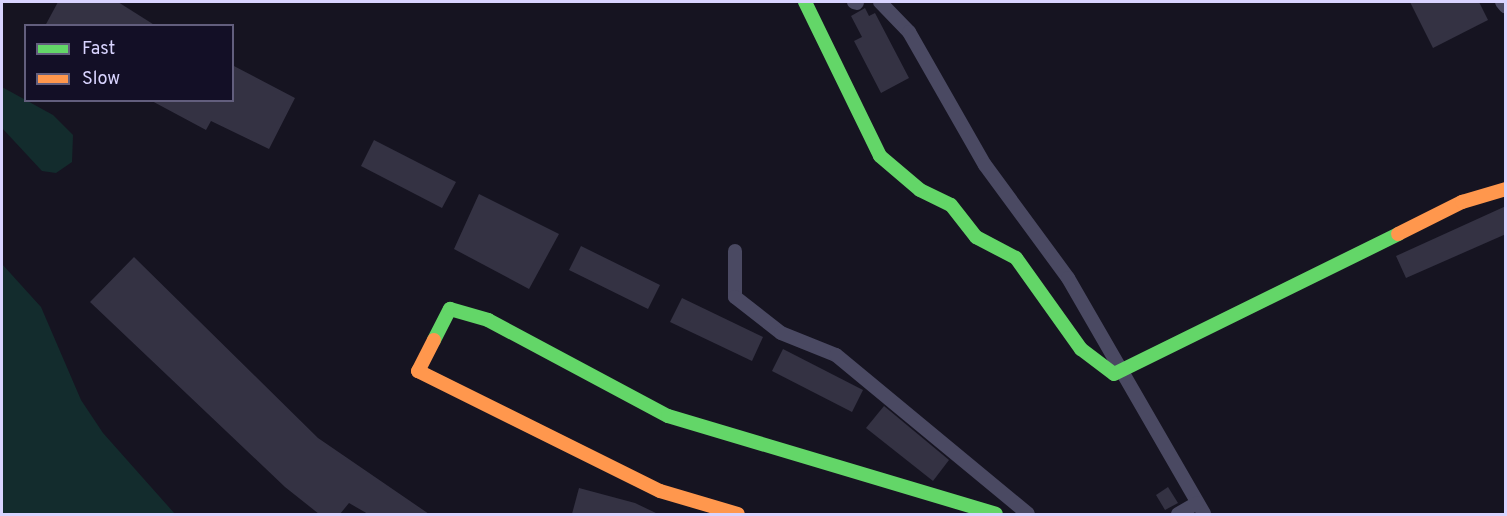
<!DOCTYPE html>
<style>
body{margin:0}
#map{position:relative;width:1507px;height:516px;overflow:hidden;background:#161421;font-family:Overpass,sans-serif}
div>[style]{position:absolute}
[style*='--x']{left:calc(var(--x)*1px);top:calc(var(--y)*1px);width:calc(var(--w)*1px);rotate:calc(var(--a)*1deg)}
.green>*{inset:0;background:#132c2d}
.building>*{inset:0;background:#343243}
.street>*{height:14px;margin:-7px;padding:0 7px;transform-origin:7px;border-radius:7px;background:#4a4962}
.fast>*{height:14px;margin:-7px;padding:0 7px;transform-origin:7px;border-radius:7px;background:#63d668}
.slow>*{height:14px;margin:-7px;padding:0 7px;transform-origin:7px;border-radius:7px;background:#ff974d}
span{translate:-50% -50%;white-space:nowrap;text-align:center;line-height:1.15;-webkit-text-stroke:6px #130f26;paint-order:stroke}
.frame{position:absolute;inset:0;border:3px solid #d9d4ff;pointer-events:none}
.legend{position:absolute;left:24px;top:24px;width:210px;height:78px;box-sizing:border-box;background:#130f26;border:2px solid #625e7d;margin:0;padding:8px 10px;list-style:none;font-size:18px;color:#d9d4ff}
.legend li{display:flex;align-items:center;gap:12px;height:30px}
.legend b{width:30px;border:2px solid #625e7d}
</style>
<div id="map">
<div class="green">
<i style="clip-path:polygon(2px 87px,53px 115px,73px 135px,72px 162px,56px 173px,42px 171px,2px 128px)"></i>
<i style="clip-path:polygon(2px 264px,41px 307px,81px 400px,103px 433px,175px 514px,2px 514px)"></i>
</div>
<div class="building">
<i style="clip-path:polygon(58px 2px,118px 2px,156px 26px,45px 26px)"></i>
<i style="clip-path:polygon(1410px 2px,1479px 2px,1488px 20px,1433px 48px)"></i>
<i style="clip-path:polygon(865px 8px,869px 16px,875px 13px,909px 78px,881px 93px,854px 41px,862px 37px,851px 16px)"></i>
<i style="clip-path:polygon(232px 65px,295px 98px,269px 149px,211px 121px,206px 130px,150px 100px,232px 100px)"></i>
<i style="clip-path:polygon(374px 140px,456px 182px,442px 208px,361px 166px)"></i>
<i style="clip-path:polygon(479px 194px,559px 234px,529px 289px,454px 249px)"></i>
<i style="clip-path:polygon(1506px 206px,1506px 234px,1406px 278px,1396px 256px)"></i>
<i style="clip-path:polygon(581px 246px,660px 285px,648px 309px,569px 270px)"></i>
<i style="clip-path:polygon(134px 257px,318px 438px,429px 514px,368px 514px,349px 503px,340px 514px,319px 514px,285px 487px,90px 302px)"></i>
<i style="clip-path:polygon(682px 298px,763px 337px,752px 361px,670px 322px)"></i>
<i style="clip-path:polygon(783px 349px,863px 390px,852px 412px,772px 371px)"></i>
<i style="clip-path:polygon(884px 406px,949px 460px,933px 481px,866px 428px)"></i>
<i style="clip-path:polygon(1168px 487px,1178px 503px,1165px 510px,1156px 495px)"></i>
<i style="clip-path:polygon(579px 488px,635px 503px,658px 514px,572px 514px)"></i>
</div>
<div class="street">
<i style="--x:854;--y:2;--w:3;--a:18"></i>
<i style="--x:880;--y:2;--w:42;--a:46"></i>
<i style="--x:909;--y:32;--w:153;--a:60.3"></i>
<i style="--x:985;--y:165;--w:140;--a:53.7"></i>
<i style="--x:1068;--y:278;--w:272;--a:60"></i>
<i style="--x:1502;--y:2;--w:6;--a:51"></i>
<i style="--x:735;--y:251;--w:46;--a:90"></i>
<i style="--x:735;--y:297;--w:58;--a:38"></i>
<i style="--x:781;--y:333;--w:59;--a:21.8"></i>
<i style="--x:836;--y:355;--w:249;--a:39.6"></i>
<i style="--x:1178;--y:514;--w:22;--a:-30"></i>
</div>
<div class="fast">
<i style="--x:805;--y:2;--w:171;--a:64"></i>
<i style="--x:880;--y:156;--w:52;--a:40.4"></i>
<i style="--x:920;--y:190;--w:34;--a:26"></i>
<i style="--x:951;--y:205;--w:41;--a:52"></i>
<i style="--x:976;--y:237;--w:45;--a:27.7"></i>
<i style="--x:1016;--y:258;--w:112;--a:54.5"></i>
<i style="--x:1081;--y:349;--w:41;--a:37.1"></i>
<i style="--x:1114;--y:374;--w:317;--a:-26.2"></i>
<i style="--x:434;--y:340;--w:35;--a:-63"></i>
<i style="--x:450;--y:309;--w:40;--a:16"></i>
<i style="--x:488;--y:320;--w:204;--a:28.1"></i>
<i style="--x:668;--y:416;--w:342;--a:16.6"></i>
</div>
<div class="slow">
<i style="--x:1398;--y:234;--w:72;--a:-26.6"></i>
<i style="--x:1462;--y:202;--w:46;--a:-16.5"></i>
<i style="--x:434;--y:340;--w:35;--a:117"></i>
<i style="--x:418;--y:371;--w:270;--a:26.4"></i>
<i style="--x:660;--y:491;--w:81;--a:16.4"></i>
</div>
<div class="frame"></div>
<ul class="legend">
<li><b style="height:8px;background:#63d668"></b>Fast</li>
<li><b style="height:8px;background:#ff974d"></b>Slow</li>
</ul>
</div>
